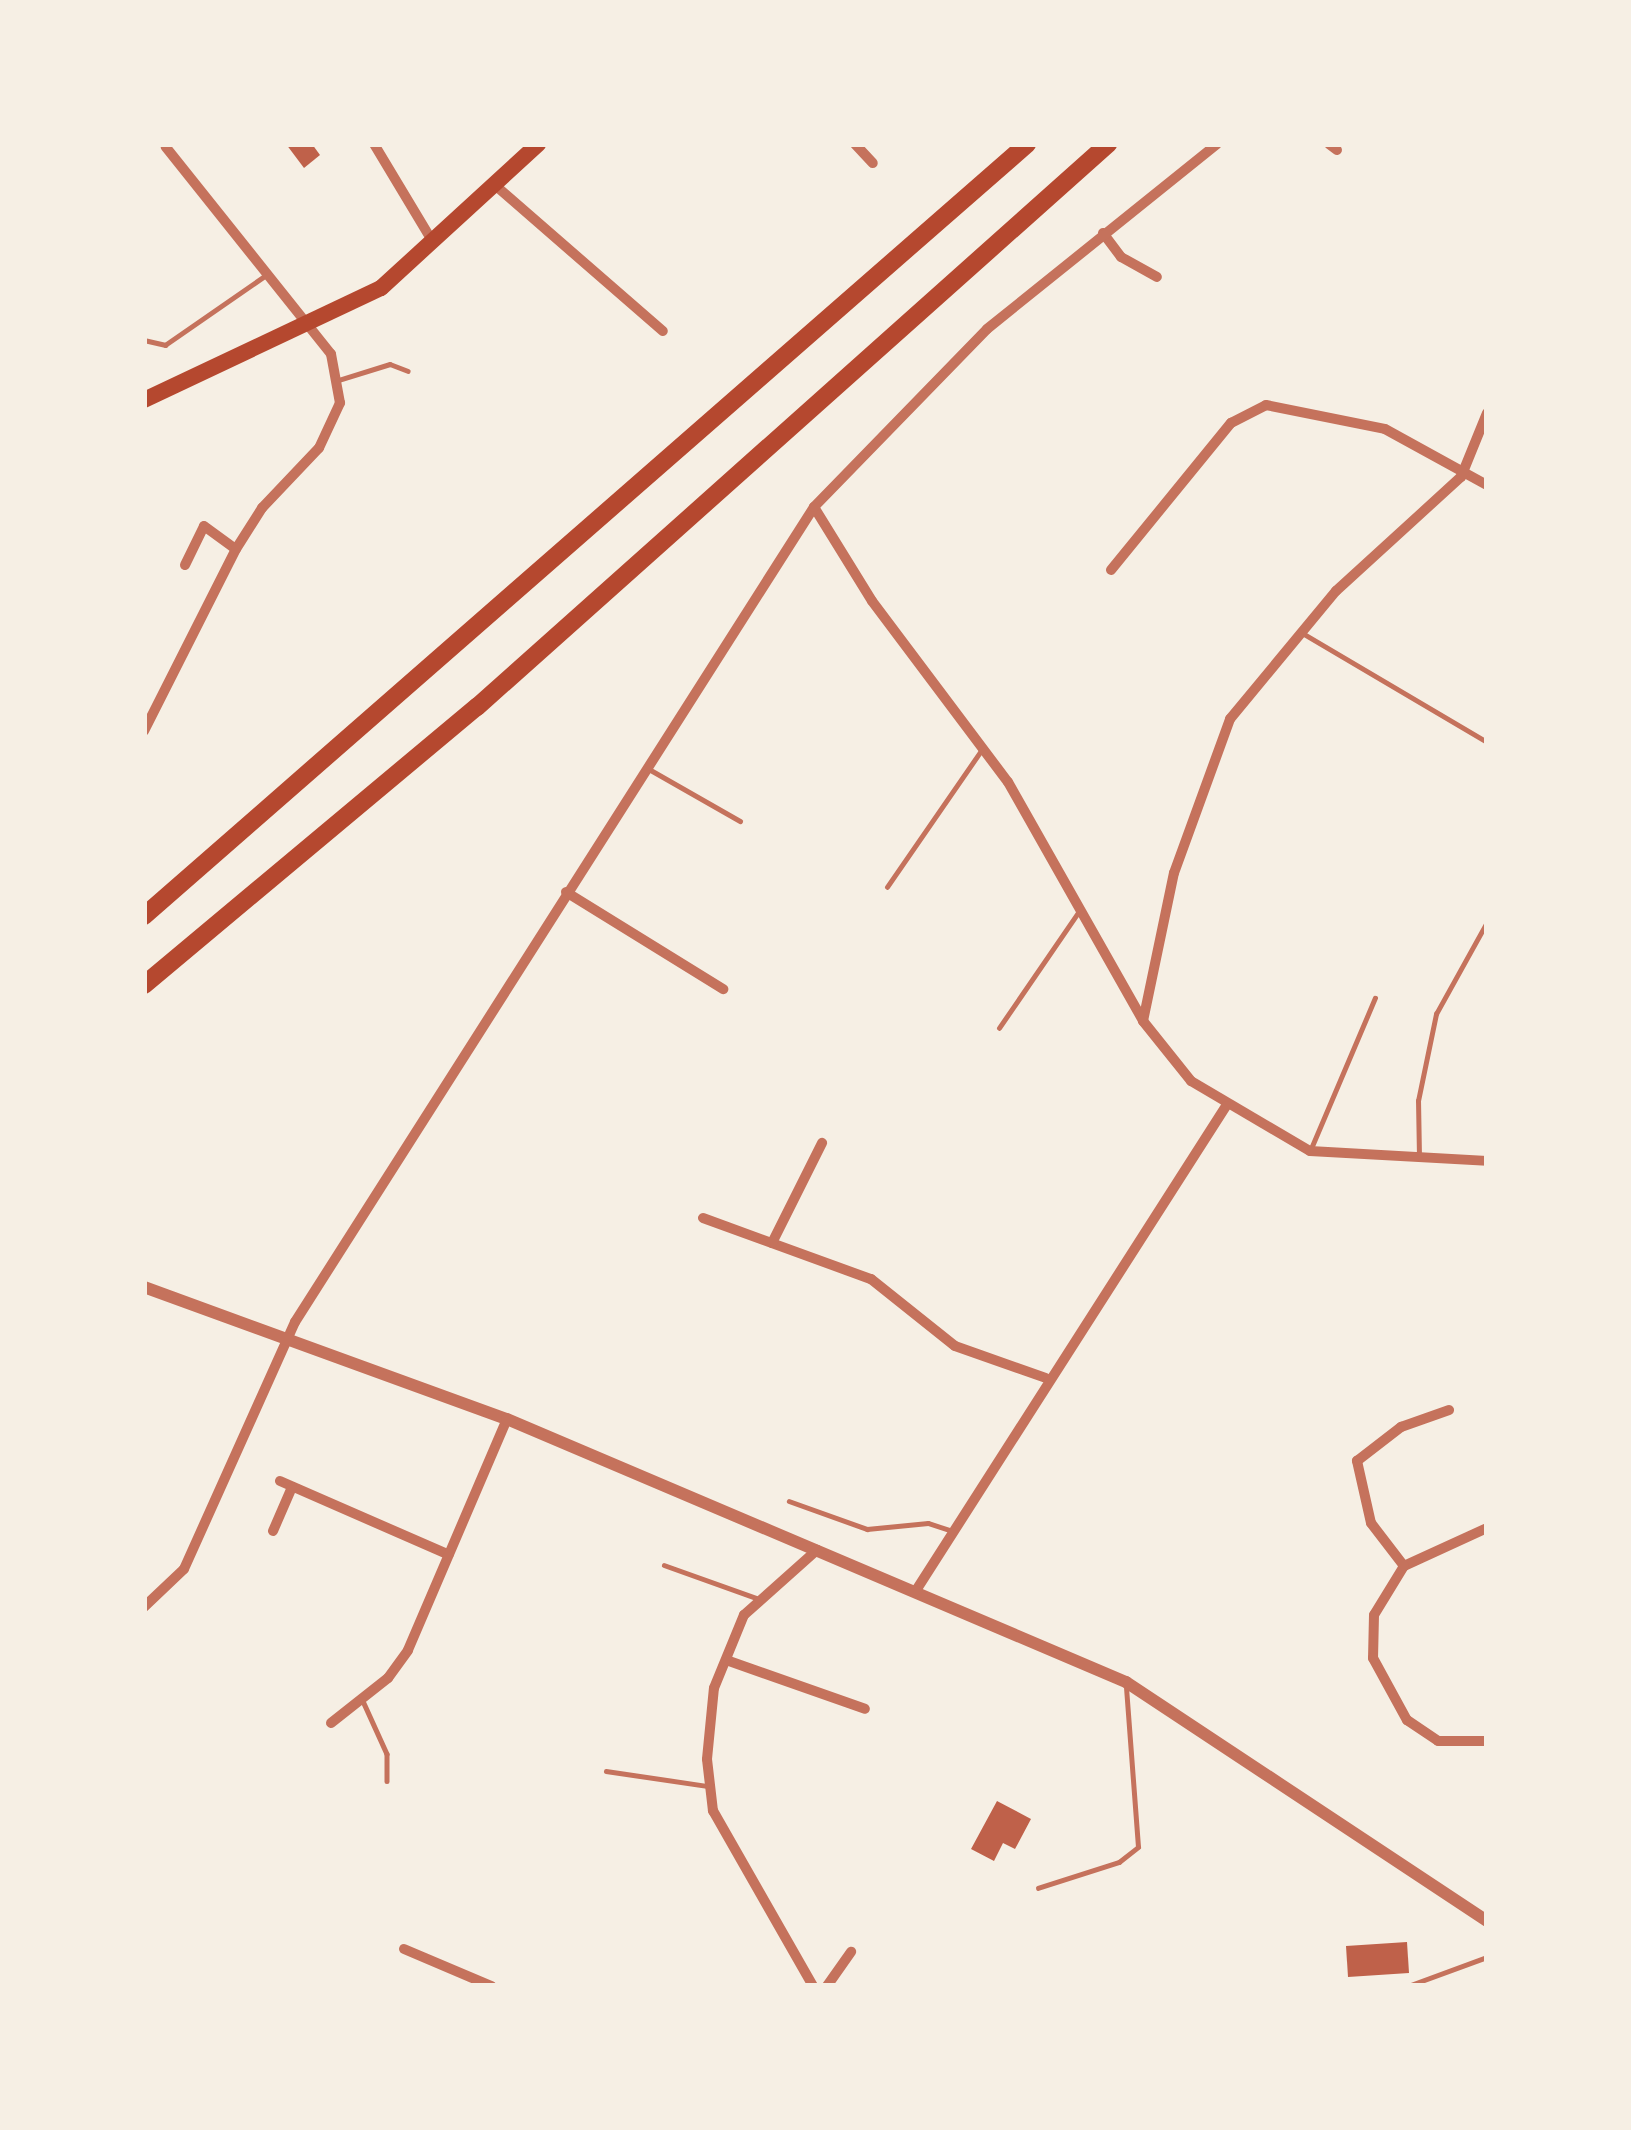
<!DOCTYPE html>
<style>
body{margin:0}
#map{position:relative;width:1631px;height:2130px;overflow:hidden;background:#f6efe4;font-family:"Fira Sans Condensed",sans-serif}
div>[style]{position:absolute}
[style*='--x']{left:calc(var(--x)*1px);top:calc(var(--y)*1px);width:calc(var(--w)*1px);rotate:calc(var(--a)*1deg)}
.building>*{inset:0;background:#bf614a}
.service>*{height:4.5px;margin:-2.25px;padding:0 2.25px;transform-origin:2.25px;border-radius:2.25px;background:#c5725c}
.minor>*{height:10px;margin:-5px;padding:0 5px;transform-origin:5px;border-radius:5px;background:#c5725c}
.tertiary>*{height:12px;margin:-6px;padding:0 6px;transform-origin:6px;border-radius:6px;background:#c5725c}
.primary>*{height:16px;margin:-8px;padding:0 8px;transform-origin:8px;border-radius:8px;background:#b5482f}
.motorway>*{height:18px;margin:-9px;padding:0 9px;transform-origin:9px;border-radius:9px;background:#b5482f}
span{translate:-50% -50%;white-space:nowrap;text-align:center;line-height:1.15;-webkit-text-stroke:9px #f6efe4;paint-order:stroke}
.frame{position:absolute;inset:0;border:147px solid #f6efe4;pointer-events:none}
</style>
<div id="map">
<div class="building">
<i style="clip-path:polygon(286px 144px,312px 144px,320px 155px,304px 168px)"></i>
<i style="clip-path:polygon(997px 1801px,1031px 1819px,1015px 1849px,1003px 1843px,994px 1861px,971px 1849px)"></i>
<i style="clip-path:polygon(1407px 1942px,1409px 1973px,1348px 1977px,1346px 1946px)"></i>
</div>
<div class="service">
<i style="--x:144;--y:340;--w:22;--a:13"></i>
<i style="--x:165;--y:345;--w:123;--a:-34.7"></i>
<i style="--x:339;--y:380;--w:53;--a:-17.4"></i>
<i style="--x:390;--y:364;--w:19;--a:21"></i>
<i style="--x:1304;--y:634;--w:212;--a:30.5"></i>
<i style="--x:649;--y:769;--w:105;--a:29.7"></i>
<i style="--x:887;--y:887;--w:169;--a:-55.4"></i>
<i style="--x:999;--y:1028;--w:142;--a:-55.6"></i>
<i style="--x:1310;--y:1151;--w:166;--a:-67"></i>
<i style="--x:1419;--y:1157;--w:56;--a:-91"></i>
<i style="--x:1418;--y:1101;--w:89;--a:-78.3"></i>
<i style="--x:1436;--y:1014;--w:105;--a:-61"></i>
<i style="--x:789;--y:1501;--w:83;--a:19.7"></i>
<i style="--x:867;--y:1529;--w:61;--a:-5.6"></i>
<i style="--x:928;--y:1523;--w:26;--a:18"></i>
<i style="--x:664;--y:1565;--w:98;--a:19.7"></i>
<i style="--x:363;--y:1701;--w:58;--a:65.6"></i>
<i style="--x:387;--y:1754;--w:27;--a:90"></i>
<i style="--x:606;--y:1771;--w:103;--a:8.4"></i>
<i style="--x:1038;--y:1888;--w:85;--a:-17.8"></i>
<i style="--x:1119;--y:1862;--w:24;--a:-38"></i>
<i style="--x:1138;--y:1847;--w:159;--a:-94.3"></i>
<i style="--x:1408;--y:1986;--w:84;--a:-20.2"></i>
</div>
<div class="minor">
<i style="--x:374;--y:144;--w:114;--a:59"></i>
<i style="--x:855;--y:144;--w:26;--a:47"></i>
<i style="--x:1329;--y:144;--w:10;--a:37"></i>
<i style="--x:496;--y:186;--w:221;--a:41"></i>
<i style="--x:1103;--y:233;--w:30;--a:53"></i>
<i style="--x:1121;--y:257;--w:41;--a:29.1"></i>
<i style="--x:814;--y:507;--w:110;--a:58.3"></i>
<i style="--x:872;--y:601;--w:226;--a:53.1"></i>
<i style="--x:1008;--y:782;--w:274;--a:60.5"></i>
<i style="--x:1143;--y:1021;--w:77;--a:51.3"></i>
<i style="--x:1191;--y:1081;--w:138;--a:30.5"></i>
<i style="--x:1310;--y:1151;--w:177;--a:3.2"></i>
<i style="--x:185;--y:565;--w:43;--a:-64"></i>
<i style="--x:204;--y:526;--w:39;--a:36"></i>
<i style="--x:1111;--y:570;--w:190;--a:-50.8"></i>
<i style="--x:1231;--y:423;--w:39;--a:-27"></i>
<i style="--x:1266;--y:405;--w:121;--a:11.4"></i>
<i style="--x:1385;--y:429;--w:116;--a:28.8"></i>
<i style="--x:144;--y:731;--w:204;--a:-63.2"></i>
<i style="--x:236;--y:549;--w:49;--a:-57.6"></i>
<i style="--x:262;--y:508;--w:83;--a:-46.5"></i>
<i style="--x:319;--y:448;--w:50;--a:-65"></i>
<i style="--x:340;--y:403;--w:50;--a:-100.4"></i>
<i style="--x:331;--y:354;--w:265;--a:-128.6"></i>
<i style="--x:566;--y:892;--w:185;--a:31.7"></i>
<i style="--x:1143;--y:1021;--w:151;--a:-78.2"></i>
<i style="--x:1174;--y:873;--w:164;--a:-70"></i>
<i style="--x:1230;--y:719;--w:166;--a:-50.4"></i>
<i style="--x:1336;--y:591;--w:169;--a:-42.4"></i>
<i style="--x:1461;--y:477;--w:69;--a:-67.9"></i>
<i style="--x:703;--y:1218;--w:179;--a:20"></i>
<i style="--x:871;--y:1279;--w:107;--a:38.6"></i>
<i style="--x:955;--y:1346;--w:96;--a:19.4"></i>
<i style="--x:772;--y:1243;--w:112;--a:-63.4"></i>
<i style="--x:280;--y:1481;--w:184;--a:23.6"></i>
<i style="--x:1487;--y:1528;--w:91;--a:155.4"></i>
<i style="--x:1404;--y:1566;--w:57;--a:121.5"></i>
<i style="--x:1374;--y:1615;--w:43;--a:91.3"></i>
<i style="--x:1373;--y:1658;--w:71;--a:61.3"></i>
<i style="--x:1407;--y:1720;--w:37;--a:34"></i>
<i style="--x:1438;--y:1741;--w:49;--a:0"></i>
<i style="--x:273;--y:1531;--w:48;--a:-66.6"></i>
<i style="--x:1404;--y:1566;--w:54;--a:-127.5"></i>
<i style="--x:1371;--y:1523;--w:64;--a:-102.7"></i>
<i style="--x:1357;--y:1461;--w:56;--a:-37.7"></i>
<i style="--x:1401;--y:1427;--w:51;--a:-19.5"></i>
<i style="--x:915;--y:1592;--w:577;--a:-57.38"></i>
<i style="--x:144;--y:1607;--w:55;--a:-43.5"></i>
<i style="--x:184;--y:1569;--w:271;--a:-65.8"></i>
<i style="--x:295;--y:1322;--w:966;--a:-57.51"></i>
<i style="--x:814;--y:507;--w:248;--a:-45.8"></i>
<i style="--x:987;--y:329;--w:295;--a:-38.8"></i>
<i style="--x:729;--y:1661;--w:144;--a:19.4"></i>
<i style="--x:331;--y:1723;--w:73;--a:-38.3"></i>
<i style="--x:388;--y:1678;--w:34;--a:-54"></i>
<i style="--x:408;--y:1650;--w:251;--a:-66.8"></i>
<i style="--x:404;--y:1949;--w:95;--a:23"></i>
<i style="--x:813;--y:1986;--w:202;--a:-119.7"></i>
<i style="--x:713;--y:1811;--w:52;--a:-96.6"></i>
<i style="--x:707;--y:1759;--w:71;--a:-84.4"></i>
<i style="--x:714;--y:1688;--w:79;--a:-67.7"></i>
<i style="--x:744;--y:1615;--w:98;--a:-41.7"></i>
<i style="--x:827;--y:1986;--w:42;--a:-54.8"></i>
</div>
<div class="tertiary">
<i style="--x:144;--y:1287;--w:386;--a:20"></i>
<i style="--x:507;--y:1419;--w:673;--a:23.02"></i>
<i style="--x:1126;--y:1682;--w:433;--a:33.5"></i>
</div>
<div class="primary">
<i style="--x:144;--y:400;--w:262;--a:-25.3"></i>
<i style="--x:381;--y:288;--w:213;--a:-42.5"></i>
</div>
<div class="motorway">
<i style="--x:144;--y:916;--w:1173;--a:-41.16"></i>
<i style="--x:144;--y:985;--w:434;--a:-39.9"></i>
<i style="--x:477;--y:707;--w:846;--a:-41.74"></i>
</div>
<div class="frame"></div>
</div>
